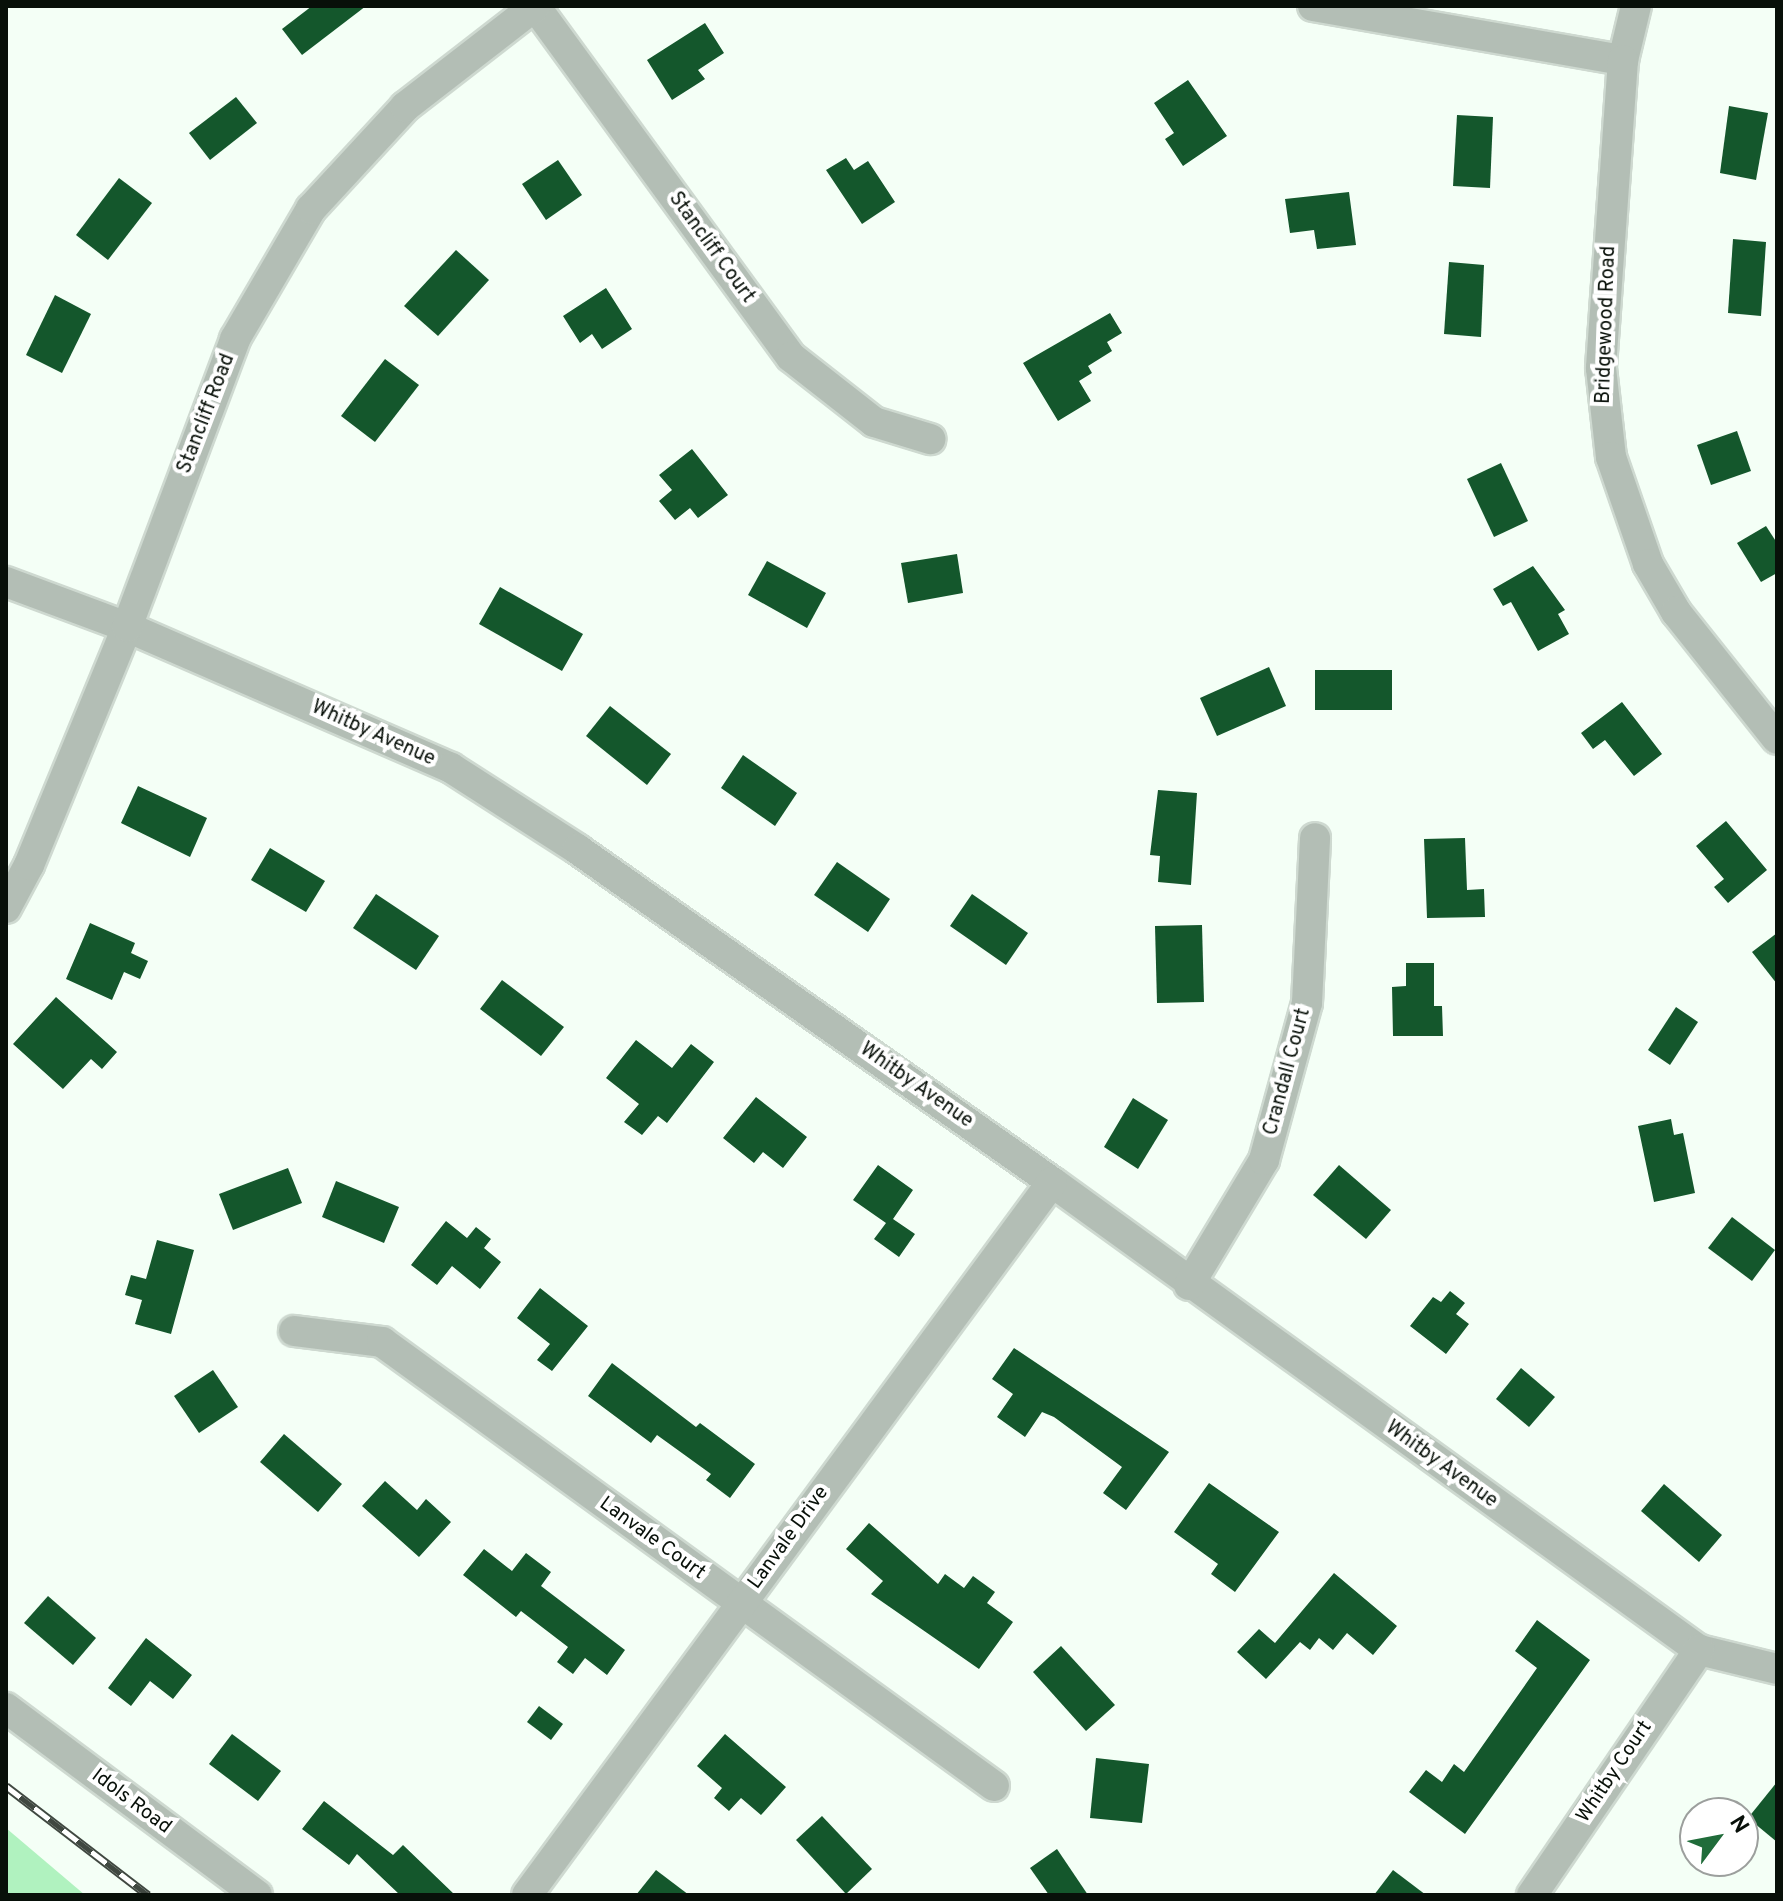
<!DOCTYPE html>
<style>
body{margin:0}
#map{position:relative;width:1783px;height:1901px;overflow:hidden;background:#f4fff6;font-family:Overpass,sans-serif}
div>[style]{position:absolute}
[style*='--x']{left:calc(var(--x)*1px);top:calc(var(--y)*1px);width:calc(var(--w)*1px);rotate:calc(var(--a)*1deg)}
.green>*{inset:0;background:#b0f2bf}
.building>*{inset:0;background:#14572c}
.roads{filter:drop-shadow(2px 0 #ced9d0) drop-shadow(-2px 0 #ced9d0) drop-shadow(0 2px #ced9d0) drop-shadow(0 -2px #ced9d0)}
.minor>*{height:30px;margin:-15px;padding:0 15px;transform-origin:15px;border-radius:15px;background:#b3beb5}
.rail>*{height:9px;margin-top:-4.5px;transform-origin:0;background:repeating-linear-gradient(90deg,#fff 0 18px,#404841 0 36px);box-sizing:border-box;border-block:2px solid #404841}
span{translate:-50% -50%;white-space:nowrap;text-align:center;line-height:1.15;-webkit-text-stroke:8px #fff;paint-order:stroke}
.street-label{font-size:20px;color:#081009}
.frame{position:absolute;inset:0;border:8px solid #081009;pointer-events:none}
.north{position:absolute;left:1679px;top:1797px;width:80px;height:80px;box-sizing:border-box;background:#fff;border:2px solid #9c9f9d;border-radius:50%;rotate:58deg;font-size:22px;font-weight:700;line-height:32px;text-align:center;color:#081009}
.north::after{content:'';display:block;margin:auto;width:28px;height:36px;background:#206c3a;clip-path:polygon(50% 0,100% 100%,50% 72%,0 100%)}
</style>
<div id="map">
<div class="green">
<i style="clip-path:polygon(6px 1828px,85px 1895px,6px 1895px)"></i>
</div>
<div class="building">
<i style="clip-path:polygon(312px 6px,366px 6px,302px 55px,282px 29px)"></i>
<i style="clip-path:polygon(705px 23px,724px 53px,698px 70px,705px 79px,672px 100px,647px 60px)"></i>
<i style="clip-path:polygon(1188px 80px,1227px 136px,1183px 166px,1165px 139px,1174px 133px,1154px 103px)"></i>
<i style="clip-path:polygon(236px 97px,257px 123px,210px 160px,189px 133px)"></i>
<i style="clip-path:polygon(1729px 106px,1768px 113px,1756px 180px,1720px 173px)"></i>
<i style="clip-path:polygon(1457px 115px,1493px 117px,1490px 188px,1453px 186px)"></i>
<i style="clip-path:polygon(846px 158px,854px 170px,868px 161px,895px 202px,862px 224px,826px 170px)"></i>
<i style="clip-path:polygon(558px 160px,582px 195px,546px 220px,522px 184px)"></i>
<i style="clip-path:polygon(119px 178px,152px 203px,108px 260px,76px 235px)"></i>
<i style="clip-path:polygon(1349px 192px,1356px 245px,1317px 249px,1314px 230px,1290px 233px,1285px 199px)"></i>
<i style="clip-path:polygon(1733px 239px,1766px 242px,1761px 316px,1728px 313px)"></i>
<i style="clip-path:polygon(456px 250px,489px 280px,438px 336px,404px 306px)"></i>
<i style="clip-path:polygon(1449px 262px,1484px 265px,1481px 337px,1444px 334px)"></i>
<i style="clip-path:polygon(606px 288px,632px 329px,602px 349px,592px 334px,580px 343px,563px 316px)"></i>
<i style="clip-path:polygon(55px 295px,91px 314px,62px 373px,26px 355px)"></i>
<i style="clip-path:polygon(1110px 313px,1122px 333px,1107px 342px,1112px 351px,1088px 366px,1092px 373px,1079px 381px,1091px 401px,1058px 421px,1023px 363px)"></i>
<i style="clip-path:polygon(385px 359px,419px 385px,375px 442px,341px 416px)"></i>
<i style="clip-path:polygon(1737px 431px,1751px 471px,1711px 485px,1697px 445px)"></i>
<i style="clip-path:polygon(692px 449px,728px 495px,698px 518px,690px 508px,675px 520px,659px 501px,672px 490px,659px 475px)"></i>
<i style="clip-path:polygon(1501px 463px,1528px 521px,1494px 537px,1467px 479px)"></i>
<i style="clip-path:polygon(1766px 526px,1777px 543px,1777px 573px,1761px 582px,1737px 543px)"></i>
<i style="clip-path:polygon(957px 554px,963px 593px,908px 603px,901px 563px)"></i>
<i style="clip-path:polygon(767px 561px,826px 593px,807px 628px,748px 595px)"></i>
<i style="clip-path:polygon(1533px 566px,1565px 610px,1558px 614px,1569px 634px,1538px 651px,1511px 602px,1503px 606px,1493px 589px)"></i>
<i style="clip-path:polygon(500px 587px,583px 634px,562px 671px,479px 624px)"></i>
<i style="clip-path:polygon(1269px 667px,1286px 706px,1217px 736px,1200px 698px)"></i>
<i style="clip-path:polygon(1315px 670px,1392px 670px,1392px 710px,1315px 710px)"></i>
<i style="clip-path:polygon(1622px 702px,1662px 754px,1634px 776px,1605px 740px,1593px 749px,1581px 733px)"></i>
<i style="clip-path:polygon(610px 706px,671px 754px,647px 785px,586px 736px)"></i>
<i style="clip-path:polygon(743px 755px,797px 793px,775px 826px,721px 788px)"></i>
<i style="clip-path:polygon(138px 786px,207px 818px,190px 857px,121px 823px)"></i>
<i style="clip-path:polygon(1158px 790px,1197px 793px,1191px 885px,1158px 882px,1160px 856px,1150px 855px)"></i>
<i style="clip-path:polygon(1726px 821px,1767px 870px,1728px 903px,1714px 887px,1724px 879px,1696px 846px)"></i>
<i style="clip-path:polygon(1465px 838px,1467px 890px,1484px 889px,1485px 917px,1427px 918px,1424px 839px)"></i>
<i style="clip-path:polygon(270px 848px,325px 881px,306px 912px,251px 880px)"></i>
<i style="clip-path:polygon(837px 862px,890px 899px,868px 932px,814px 895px)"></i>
<i style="clip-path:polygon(376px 894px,439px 936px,416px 970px,353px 928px)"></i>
<i style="clip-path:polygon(972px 894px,1028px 933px,1006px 965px,950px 926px)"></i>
<i style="clip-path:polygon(90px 923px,135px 943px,131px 953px,148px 961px,140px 979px,124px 972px,112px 1000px,66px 979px)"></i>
<i style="clip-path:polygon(1202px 925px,1204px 1002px,1157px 1003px,1155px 926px)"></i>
<i style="clip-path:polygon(1777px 933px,1777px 984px,1752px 952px)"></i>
<i style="clip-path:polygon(1406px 963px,1434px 963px,1434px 1006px,1442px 1006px,1443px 1036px,1393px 1036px,1392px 987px,1406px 986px)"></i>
<i style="clip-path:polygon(502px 980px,564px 1027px,541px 1056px,480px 1009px)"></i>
<i style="clip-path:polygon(56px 997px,117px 1052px,102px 1069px,91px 1059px,63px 1089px,13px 1044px)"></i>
<i style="clip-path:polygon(1676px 1007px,1698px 1022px,1670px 1065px,1648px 1050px)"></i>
<i style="clip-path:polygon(636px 1040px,672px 1068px,691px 1044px,714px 1062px,667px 1123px,658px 1116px,642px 1135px,624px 1122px,639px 1104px,606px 1078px)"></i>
<i style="clip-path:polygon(756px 1097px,807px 1137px,783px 1168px,763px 1152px,754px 1163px,723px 1138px)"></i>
<i style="clip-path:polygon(1133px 1098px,1168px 1120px,1138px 1169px,1104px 1147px)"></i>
<i style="clip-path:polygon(1671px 1119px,1674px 1135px,1683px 1133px,1695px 1193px,1654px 1202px,1638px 1126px)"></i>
<i style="clip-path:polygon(878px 1165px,913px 1190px,893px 1219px,915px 1234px,899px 1257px,874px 1239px,886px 1223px,853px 1200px)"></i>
<i style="clip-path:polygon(1339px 1165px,1391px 1210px,1366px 1239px,1313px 1195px)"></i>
<i style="clip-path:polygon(288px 1168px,302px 1203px,233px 1230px,219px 1194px)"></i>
<i style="clip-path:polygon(336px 1181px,399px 1207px,384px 1243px,322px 1217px)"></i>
<i style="clip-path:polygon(1732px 1217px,1775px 1250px,1752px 1281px,1708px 1248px)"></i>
<i style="clip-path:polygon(446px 1221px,467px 1238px,476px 1227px,491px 1239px,484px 1248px,501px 1262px,480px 1289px,452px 1266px,437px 1285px,411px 1265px)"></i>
<i style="clip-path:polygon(157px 1240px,194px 1250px,171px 1334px,135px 1324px,142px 1300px,125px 1295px,131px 1275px,146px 1279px)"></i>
<i style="clip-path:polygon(540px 1288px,588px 1326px,552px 1371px,537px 1360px,550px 1344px,517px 1318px)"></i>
<i style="clip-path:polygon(1450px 1291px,1465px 1303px,1456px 1314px,1469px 1324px,1446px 1354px,1410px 1326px,1433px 1297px,1441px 1302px)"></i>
<i style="clip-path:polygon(1014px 1348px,1169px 1452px,1126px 1510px,1103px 1493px,1122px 1467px,1054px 1417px,1042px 1412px,1025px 1437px,997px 1417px,1013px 1394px,992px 1379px)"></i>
<i style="clip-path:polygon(612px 1363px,696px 1427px,700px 1423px,755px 1464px,730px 1498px,706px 1480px,711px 1474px,657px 1435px,651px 1443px,588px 1396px)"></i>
<i style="clip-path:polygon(1521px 1368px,1555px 1397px,1529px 1427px,1496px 1399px)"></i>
<i style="clip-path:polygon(213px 1370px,238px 1407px,199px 1433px,174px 1396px)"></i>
<i style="clip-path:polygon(284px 1434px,342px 1484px,318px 1512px,260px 1462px)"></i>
<i style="clip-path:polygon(385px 1481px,417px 1510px,426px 1499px,451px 1522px,419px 1557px,362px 1506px)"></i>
<i style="clip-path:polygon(1209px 1483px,1279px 1532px,1235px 1592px,1211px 1574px,1218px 1564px,1174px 1532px)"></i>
<i style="clip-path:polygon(1664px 1484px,1722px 1535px,1699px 1562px,1641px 1511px)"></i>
<i style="clip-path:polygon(869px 1523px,938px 1584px,945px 1574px,964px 1588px,973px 1576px,995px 1592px,987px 1603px,1013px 1622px,979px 1669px,871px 1594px,883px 1581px,846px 1549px)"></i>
<i style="clip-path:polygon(484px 1549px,512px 1571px,526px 1553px,551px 1572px,541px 1586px,625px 1650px,607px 1675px,585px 1658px,573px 1674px,557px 1662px,568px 1647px,521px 1611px,516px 1617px,463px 1575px)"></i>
<i style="clip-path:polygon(1334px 1573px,1397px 1626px,1373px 1655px,1347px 1633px,1333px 1650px,1319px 1638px,1310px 1650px,1300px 1642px,1266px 1679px,1237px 1652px,1259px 1629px,1275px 1643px)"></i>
<i style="clip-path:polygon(48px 1596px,96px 1638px,73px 1665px,24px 1623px)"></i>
<i style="clip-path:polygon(1537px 1620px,1590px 1660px,1465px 1834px,1409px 1792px,1426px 1770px,1442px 1782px,1454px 1764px,1464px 1772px,1537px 1668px,1515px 1651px)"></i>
<i style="clip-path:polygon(146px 1638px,192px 1675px,173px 1699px,150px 1681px,131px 1706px,108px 1688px)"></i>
<i style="clip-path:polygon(1061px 1646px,1115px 1705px,1086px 1731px,1033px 1672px)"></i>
<i style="clip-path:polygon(539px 1706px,563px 1724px,551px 1740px,527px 1722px)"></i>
<i style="clip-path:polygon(232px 1734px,281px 1771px,258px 1801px,209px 1764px)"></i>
<i style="clip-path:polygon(725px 1734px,786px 1787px,761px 1815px,741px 1798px,729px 1811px,714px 1798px,722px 1788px,697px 1766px)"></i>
<i style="clip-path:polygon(1096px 1758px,1149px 1764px,1142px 1823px,1090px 1818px)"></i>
<i style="clip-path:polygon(1777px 1782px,1777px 1842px,1748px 1818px)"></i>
<i style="clip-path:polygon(324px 1801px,393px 1855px,403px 1845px,455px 1895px,400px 1895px,357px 1854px,349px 1865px,302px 1829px)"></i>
<i style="clip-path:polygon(822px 1816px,872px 1869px,846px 1894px,796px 1840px)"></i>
<i style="clip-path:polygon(1057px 1849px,1088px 1895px,1049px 1895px,1030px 1868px)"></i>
<i style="clip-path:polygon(656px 1870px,689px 1895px,636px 1895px)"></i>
<i style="clip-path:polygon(1393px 1870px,1426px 1895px,1374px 1895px)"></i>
</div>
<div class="roads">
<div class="minor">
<i style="--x:535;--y:6;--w:434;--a:53.9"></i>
<i style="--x:791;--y:357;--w:105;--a:38.1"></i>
<i style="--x:874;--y:422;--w:59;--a:16.9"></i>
<i style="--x:1313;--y:6;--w:315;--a:9.9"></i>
<i style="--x:1636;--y:6;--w:56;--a:103.5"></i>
<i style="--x:1623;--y:60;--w:309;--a:94.1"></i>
<i style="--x:1601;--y:368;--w:90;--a:83.6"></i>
<i style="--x:1611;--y:457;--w:113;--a:70.9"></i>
<i style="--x:1648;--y:564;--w:56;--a:59.7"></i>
<i style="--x:1676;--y:612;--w:162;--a:51.5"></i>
<i style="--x:6;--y:582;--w:129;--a:20.4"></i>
<i style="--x:127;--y:627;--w:353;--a:23.5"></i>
<i style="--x:451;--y:768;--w:150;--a:32.7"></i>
<i style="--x:577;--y:849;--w:580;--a:35.03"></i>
<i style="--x:1052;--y:1182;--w:799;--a:35.88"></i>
<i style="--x:1699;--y:1650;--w:80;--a:13.7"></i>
<i style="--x:6;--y:908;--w:49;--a:-61.9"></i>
<i style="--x:29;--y:865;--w:257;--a:-67.6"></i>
<i style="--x:127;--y:627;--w:308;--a:-69.4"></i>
<i style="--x:235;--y:339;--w:151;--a:-59.7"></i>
<i style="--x:311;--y:209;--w:139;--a:-47.3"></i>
<i style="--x:405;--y:107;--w:165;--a:-37.8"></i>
<i style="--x:1189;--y:1285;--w:146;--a:-59"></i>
<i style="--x:1264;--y:1160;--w:163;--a:-74.7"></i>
<i style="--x:1307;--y:1003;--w:165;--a:-87.2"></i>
<i style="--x:294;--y:1331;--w:89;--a:7.1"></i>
<i style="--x:382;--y:1342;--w:756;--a:35.96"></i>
<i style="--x:6;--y:1708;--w:313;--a:36.7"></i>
<i style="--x:527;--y:1895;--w:885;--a:-53.63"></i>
<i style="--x:1532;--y:1895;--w:297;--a:-55.7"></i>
</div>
</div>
<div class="rail">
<i style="--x:6;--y:1786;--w:179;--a:37.5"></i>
</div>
<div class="street-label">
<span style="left:711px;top:248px;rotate:54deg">Stancliff Court</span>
<span style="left:1607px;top:325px;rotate:-88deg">Bridgewood Road</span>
<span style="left:207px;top:414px;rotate:-69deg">Stancliff Road</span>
<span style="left:373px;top:734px;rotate:24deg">Whitby Avenue</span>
<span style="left:1288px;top:1072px;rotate:-75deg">Crandall Court</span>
<span style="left:916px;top:1086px;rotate:35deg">Whitby Avenue</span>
<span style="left:1441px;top:1465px;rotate:36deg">Whitby Avenue</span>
<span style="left:789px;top:1538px;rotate:-54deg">Lanvale Drive</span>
<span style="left:652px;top:1539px;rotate:36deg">Lanvale Court</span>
<span style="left:1615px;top:1772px;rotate:-56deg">Whitby Court</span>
<span style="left:131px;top:1802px;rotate:37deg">Idols Road</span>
</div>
<div class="frame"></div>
<div class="north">N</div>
</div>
